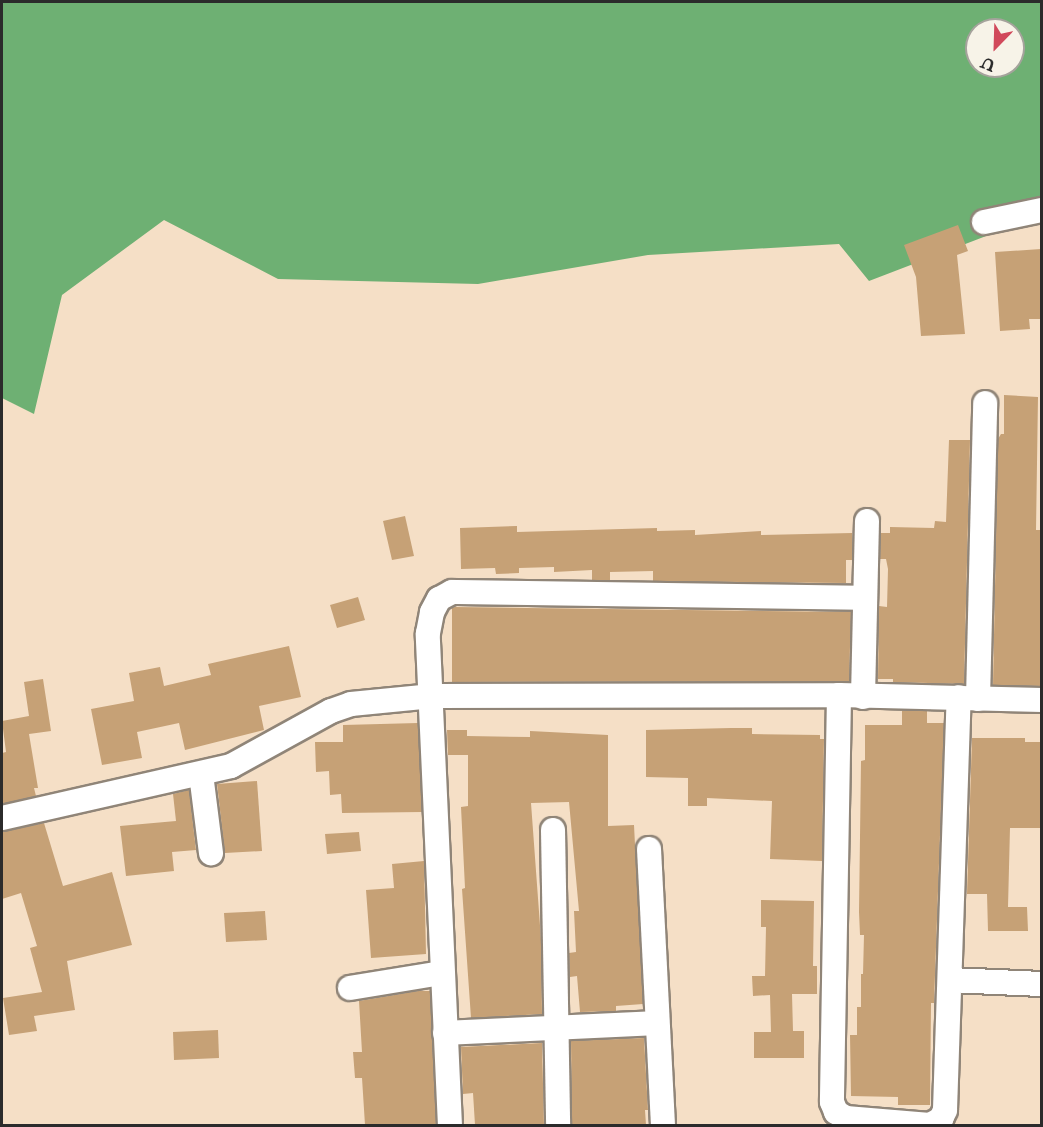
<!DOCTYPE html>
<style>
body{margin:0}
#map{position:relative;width:1043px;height:1127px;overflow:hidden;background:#f5dfc6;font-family:"IM FELL English",serif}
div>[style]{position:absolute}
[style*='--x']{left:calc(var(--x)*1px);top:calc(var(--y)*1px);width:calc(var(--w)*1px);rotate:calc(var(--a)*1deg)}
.forest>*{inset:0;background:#6eb073}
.building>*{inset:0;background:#c6a176}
.roads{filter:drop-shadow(2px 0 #908578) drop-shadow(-2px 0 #908578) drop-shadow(0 2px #908578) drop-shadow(0 -2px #908578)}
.minor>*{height:24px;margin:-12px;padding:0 12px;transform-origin:12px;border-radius:12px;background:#fff}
span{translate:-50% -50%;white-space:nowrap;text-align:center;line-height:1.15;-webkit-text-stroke:6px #f7f3e8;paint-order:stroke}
.frame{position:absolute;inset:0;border:3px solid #2b2b2b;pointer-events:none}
.north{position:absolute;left:965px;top:18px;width:60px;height:60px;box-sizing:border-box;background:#f7f3e8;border:2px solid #a5a39c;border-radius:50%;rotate:203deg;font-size:16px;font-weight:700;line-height:24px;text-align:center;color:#2b2b2b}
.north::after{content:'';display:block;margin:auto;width:21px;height:27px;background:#d1495b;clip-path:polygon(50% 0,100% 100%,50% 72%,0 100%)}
</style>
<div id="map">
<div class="forest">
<i style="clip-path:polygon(evenodd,2px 2px,1041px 2px,1041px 215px,869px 281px,839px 244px,648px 255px,478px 284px,278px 279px,164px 220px,62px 295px,34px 414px,2px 398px,2px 2px,977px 30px,1013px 30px,1013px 66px,977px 66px,977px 30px)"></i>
</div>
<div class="building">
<i style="clip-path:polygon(958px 225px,968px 251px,957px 255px,965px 334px,921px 336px,916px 277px,904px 245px)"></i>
<i style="clip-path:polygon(1041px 249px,1041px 319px,1029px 319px,1030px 329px,1000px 331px,995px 252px)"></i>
<i style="clip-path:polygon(1004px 395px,1038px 397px,1036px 530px,1041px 530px,1041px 686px,993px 685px,998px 439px,1001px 434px,1004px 434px)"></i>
<i style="clip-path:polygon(949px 440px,970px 440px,964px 684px,893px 682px,893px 679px,878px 679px,879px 606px,887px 607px,888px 569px,886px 559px,880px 559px,881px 533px,890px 533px,890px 527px,934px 528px,935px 521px,946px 522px)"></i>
<i style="clip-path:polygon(405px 516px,414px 556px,392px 560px,383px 521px)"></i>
<i style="clip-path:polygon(517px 526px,517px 532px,657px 528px,657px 531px,695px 530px,695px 535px,761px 531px,761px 535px,852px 533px,852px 560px,846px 560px,846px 583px,653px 581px,653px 571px,610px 572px,610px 580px,592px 580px,592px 570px,554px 572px,554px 567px,519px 568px,519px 573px,496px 574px,495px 568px,461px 569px,460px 528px)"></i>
<i style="clip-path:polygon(358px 597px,365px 620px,337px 628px,330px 605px)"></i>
<i style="clip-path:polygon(455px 607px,851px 612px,849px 681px,452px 682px,452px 608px)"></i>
<i style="clip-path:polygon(289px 646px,301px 697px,259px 706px,264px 730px,185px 750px,179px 723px,137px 732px,142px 758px,102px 765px,91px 709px,134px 701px,129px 673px,160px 667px,164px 686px,211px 675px,208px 664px)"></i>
<i style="clip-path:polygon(43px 679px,51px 731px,29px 734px,38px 788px,34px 788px,36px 796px,2px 804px,2px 753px,6px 752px,2px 721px,29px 716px,24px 682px)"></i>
<i style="clip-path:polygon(902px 711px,927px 711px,927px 723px,944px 723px,934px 1003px,931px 1003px,930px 1105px,898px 1105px,898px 1097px,851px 1096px,850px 1035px,857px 1035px,857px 1007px,861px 1007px,861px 974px,863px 974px,864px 935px,860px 935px,859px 912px,861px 761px,865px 760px,865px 725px,902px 725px)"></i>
<i style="clip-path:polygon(418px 723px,422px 812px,342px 813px,341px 794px,330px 795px,329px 771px,316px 772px,315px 742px,343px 742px,343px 725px)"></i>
<i style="clip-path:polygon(731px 728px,752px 728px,752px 734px,820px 735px,820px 739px,824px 739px,822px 861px,770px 859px,772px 801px,707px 798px,707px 806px,688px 806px,688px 778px,646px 777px,646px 730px)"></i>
<i style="clip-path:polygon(447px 730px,467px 730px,467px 736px,530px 737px,530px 731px,608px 735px,608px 826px,634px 825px,643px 1004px,616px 1006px,616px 1011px,580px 1012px,577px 976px,570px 977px,569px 953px,576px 952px,574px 911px,579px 911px,569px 802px,531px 803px,541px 939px,542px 1014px,471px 1018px,462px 889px,465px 888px,461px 807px,468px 806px,468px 755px,448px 755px)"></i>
<i style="clip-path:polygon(972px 738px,1025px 738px,1025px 742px,1041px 742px,1041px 828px,1010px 828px,1008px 907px,1027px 907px,1028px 931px,988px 931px,987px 894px,967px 894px)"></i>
<i style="clip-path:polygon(257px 781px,262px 851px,225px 853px,217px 784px)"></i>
<i style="clip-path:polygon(189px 790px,196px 850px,172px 852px,174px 871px,126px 876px,120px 826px,176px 821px,173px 794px)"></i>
<i style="clip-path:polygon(44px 823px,63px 886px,112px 872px,132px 945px,67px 961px,75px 1010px,34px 1016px,37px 1031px,9px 1035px,3px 998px,42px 992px,30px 948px,37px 946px,21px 893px,2px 899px,2px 832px)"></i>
<i style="clip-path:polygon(359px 832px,361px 851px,327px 854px,325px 834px)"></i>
<i style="clip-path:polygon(424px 861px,426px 954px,371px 958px,366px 890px,394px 888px,392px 864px)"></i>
<i style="clip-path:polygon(761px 900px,814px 901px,813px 966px,817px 966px,817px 994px,792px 994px,793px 1031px,804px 1031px,804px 1058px,754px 1058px,754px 1032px,771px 1032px,770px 995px,753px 996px,752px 976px,765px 976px,766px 927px,761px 927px)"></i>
<i style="clip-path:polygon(265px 911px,267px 940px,226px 942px,224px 913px)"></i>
<i style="clip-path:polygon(418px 991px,430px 991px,436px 1125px,365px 1125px,362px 1078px,355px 1078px,353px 1052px,362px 1052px,359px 1001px)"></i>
<i style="clip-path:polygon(218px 1030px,219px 1058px,174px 1060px,173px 1032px)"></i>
<i style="clip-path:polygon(644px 1038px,648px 1110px,645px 1110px,646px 1125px,572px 1125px,571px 1041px)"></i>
<i style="clip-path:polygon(542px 1043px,544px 1125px,475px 1125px,473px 1093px,463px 1094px,461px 1047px)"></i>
</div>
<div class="roads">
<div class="minor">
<i style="--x:984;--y:222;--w:59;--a:-11.7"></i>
<i style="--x:839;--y:695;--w:407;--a:91"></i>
<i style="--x:832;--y:1102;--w:11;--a:68"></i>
<i style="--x:836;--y:1112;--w:12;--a:31"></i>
<i style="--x:846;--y:1118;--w:84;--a:4.8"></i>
<i style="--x:930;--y:1125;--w:13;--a:-29"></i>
<i style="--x:941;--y:1119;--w:10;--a:-66"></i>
<i style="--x:945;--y:1110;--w:413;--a:-88.1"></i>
<i style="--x:863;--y:697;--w:176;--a:-88.7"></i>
<i style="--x:978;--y:699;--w:296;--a:-88.6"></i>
<i style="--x:201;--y:774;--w:80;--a:82.8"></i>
<i style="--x:2;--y:818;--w:235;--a:-12.8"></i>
<i style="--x:231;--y:766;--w:114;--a:-28.8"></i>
<i style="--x:331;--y:711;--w:21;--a:-19"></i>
<i style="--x:351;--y:704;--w:82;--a:-5.6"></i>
<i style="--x:433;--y:696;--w:406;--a:-0.1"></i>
<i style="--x:839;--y:695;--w:203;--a:1.4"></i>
<i style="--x:553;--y:830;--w:296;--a:89"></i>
<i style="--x:649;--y:849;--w:277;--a:87.1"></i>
<i style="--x:950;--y:980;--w:92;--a:2.5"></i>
<i style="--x:350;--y:988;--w:93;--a:-9.3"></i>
<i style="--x:445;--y:1033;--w:212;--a:-2.7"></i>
<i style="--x:450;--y:1126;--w:493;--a:-92.6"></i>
<i style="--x:428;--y:633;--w:21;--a:-79"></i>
<i style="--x:432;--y:612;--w:15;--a:-62"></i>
<i style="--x:439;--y:599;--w:15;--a:-28"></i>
<i style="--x:452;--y:592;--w:413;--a:0.8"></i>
</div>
</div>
<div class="frame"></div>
<div class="north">U</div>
</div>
